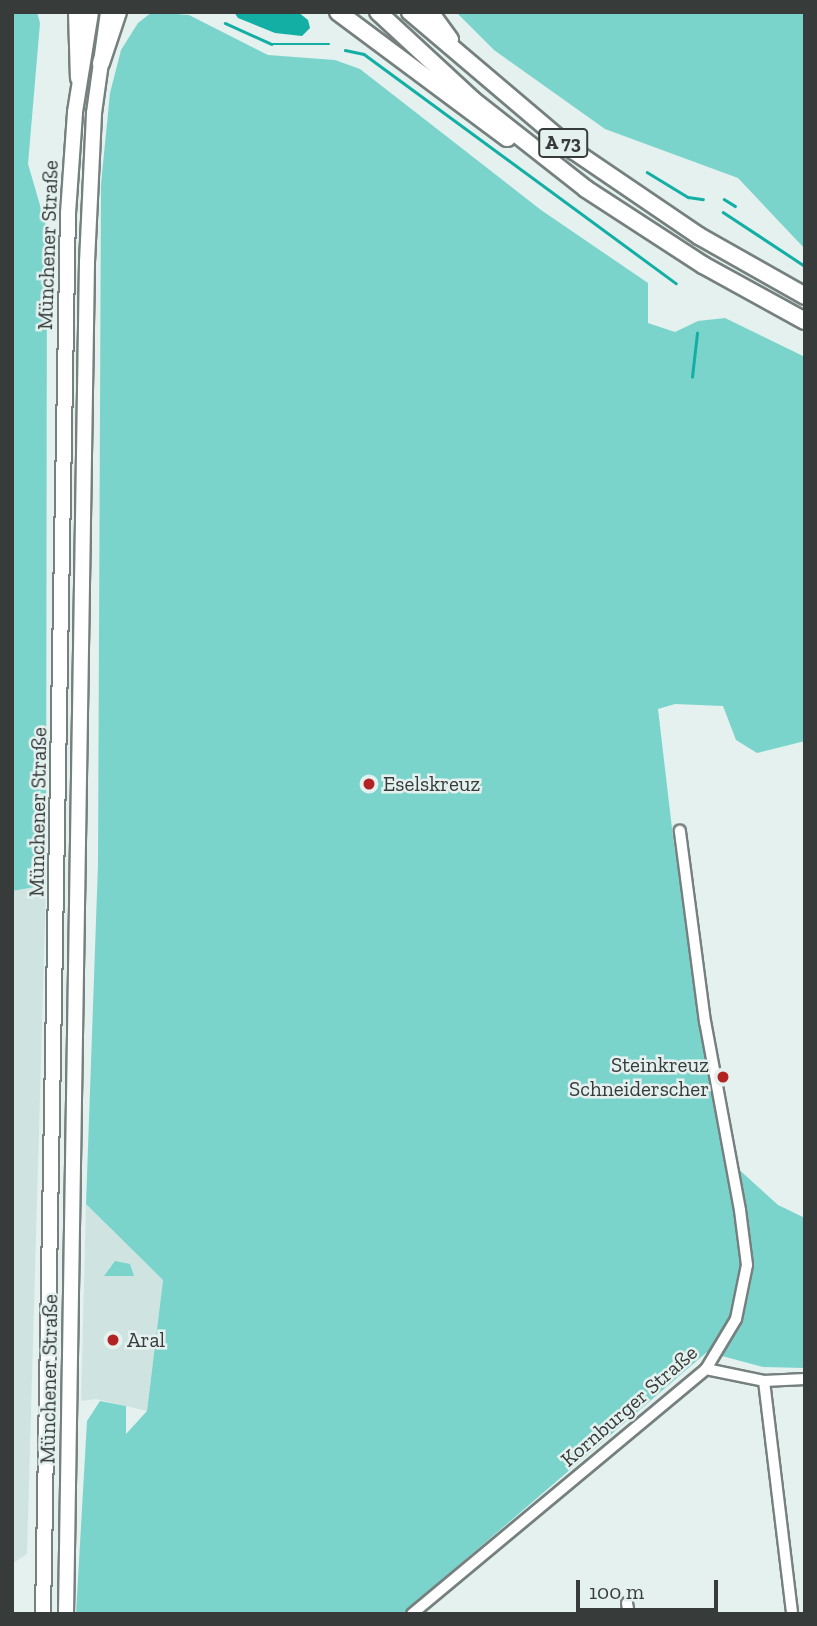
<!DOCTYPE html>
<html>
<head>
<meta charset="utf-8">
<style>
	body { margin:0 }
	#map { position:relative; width:817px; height:1626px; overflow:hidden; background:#e4f1ef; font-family:"Zilla Slab",serif }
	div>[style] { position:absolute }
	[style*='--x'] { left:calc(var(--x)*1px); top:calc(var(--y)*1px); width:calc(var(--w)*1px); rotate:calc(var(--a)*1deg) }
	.built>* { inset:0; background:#cfe4e1 }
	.green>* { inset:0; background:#7ad4cb }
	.water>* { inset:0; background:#13aea4 }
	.stream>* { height:2.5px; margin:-1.25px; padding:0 1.25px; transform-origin:1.25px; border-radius:1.25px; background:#13aea4 }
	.roads { filter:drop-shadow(2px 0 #75807f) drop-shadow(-2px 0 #75807f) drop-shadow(0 2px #75807f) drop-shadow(0 -2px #75807f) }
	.minor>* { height:10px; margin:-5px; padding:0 5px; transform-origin:5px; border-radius:5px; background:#fff }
	.major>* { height:14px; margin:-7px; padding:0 7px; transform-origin:7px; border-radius:7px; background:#fff }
	.highway>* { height:16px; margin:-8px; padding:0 8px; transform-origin:8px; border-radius:8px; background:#fff }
	.dots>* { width:19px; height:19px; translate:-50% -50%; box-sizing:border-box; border:4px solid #e4f1ef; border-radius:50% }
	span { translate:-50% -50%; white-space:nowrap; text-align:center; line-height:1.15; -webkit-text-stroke:5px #e4f1ef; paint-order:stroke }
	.shield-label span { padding:2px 5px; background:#e4f1ef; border:2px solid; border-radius:5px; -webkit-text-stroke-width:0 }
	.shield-label { font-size:19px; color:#373c3b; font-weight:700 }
	.street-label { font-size:21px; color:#373c3b }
	.poi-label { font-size:21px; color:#373c3b }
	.left { translate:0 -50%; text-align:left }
	.right { translate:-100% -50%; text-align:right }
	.frame { position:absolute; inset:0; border:14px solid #373c3b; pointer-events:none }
	.scale { position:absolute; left:576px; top:1580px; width:142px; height:32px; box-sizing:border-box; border:4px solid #373c3b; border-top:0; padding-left:9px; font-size:21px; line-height:24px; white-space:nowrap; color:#373c3b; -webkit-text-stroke:5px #e4f1ef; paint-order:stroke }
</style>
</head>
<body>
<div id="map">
	<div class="built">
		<div style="clip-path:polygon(46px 885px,27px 1554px,12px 1564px,12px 891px)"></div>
		<div style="clip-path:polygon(86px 1204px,163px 1280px,147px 1411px,96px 1399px,81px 1401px)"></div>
	</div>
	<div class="green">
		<div style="clip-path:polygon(12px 12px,37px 12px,40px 23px,28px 164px,47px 229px,46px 885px,12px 891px)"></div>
		<div style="clip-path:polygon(152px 12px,189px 15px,268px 55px,335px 60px,360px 69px,541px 210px,648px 283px,648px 323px,675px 332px,698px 321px,725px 318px,805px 357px,805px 741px,757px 753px,736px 740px,723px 706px,675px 704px,658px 709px,673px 837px,724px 1156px,778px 1205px,805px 1218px,805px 1368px,763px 1367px,707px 1352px,402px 1614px,76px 1614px,87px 1421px,100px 1401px,126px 1406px,126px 1434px,147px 1411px,163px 1280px,86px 1204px,98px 864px,101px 184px,110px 93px,121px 50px,138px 23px)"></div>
		<div style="clip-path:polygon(456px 12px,805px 12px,805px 249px,738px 178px,605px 129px,494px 50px)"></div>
		<div style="clip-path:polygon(115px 1261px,130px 1264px,134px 1276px,104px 1276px)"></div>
	</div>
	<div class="water">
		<div style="clip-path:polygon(234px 12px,298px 12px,308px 20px,310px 28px,302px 36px,275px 33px,238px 18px)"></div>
	</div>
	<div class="stream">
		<div style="--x:225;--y:23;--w:51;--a:24.1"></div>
		<div style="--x:272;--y:44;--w:57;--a:0"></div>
		<div style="--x:345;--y:50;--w:19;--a:12"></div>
		<div style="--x:364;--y:54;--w:387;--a:36.3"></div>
		<div style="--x:647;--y:172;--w:48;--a:31.4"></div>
		<div style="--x:688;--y:197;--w:15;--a:8"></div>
		<div style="--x:724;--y:199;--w:13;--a:32"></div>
		<div style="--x:723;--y:212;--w:98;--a:33.4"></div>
		<div style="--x:692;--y:377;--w:44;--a:-83.5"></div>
	</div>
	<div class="roads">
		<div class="minor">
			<div style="--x:706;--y:1369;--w:59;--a:11.7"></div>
			<div style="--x:764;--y:1381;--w:41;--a:-2.8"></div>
			<div style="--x:764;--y:1381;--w:235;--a:83.1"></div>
			<div style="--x:627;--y:1603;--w:11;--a:80"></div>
			<div style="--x:412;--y:1614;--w:383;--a:-39.8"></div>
			<div style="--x:706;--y:1369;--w:58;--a:-59"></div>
			<div style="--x:736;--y:1319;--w:55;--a:-78.5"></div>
			<div style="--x:747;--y:1265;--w:55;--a:-97.3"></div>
			<div style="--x:740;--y:1210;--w:191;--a:-100.5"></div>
			<div style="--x:705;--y:1022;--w:193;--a:-97.5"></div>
		</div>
		<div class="major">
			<div style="--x:43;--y:1614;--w:1401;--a:-88.98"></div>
			<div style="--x:68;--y:213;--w:101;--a:-86"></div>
			<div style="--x:75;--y:112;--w:101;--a:-80.9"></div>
			<div style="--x:66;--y:1614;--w:1352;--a:-89.11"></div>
			<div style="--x:87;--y:262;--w:149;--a:-87.3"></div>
			<div style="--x:94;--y:113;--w:102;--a:-82.1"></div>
		</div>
		<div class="highway">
			<div style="--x:77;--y:12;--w:66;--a:88.3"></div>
			<div style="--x:338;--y:12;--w:211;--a:36.7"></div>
			<div style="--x:378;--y:12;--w:129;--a:42.8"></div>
			<div style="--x:473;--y:100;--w:144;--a:38.2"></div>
			<div style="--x:586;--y:189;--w:140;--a:33"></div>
			<div style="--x:703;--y:265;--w:116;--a:28.8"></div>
			<div style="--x:410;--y:12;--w:215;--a:40.3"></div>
			<div style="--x:574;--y:151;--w:151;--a:34.2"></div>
			<div style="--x:699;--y:236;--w:122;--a:29.5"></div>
			<div style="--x:430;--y:12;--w:34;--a:54"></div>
			<div style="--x:101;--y:63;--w:54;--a:-71.6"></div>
		</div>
	</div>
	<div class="dots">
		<div style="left:369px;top:784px;background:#b32324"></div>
		<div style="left:723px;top:1077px;background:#b32324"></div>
		<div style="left:113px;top:1340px;background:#b32324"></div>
	</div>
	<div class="shield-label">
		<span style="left:563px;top:143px">A 73</span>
	</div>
	<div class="street-label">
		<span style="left:48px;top:245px;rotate:-88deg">Münchener Straße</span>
		<span style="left:38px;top:812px;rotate:-89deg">Münchener Straße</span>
		<span style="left:49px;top:1379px;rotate:-89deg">Münchener Straße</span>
		<span style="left:629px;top:1406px;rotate:-41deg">Kornburger Straße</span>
	</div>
	<div class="poi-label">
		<span class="left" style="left:383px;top:784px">Eselskreuz</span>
		<span class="right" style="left:709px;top:1077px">Steinkreuz<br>Schneiderscher</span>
		<span class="left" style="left:127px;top:1340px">Aral</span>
	</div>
	<div class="frame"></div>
	<div class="scale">100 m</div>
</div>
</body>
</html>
